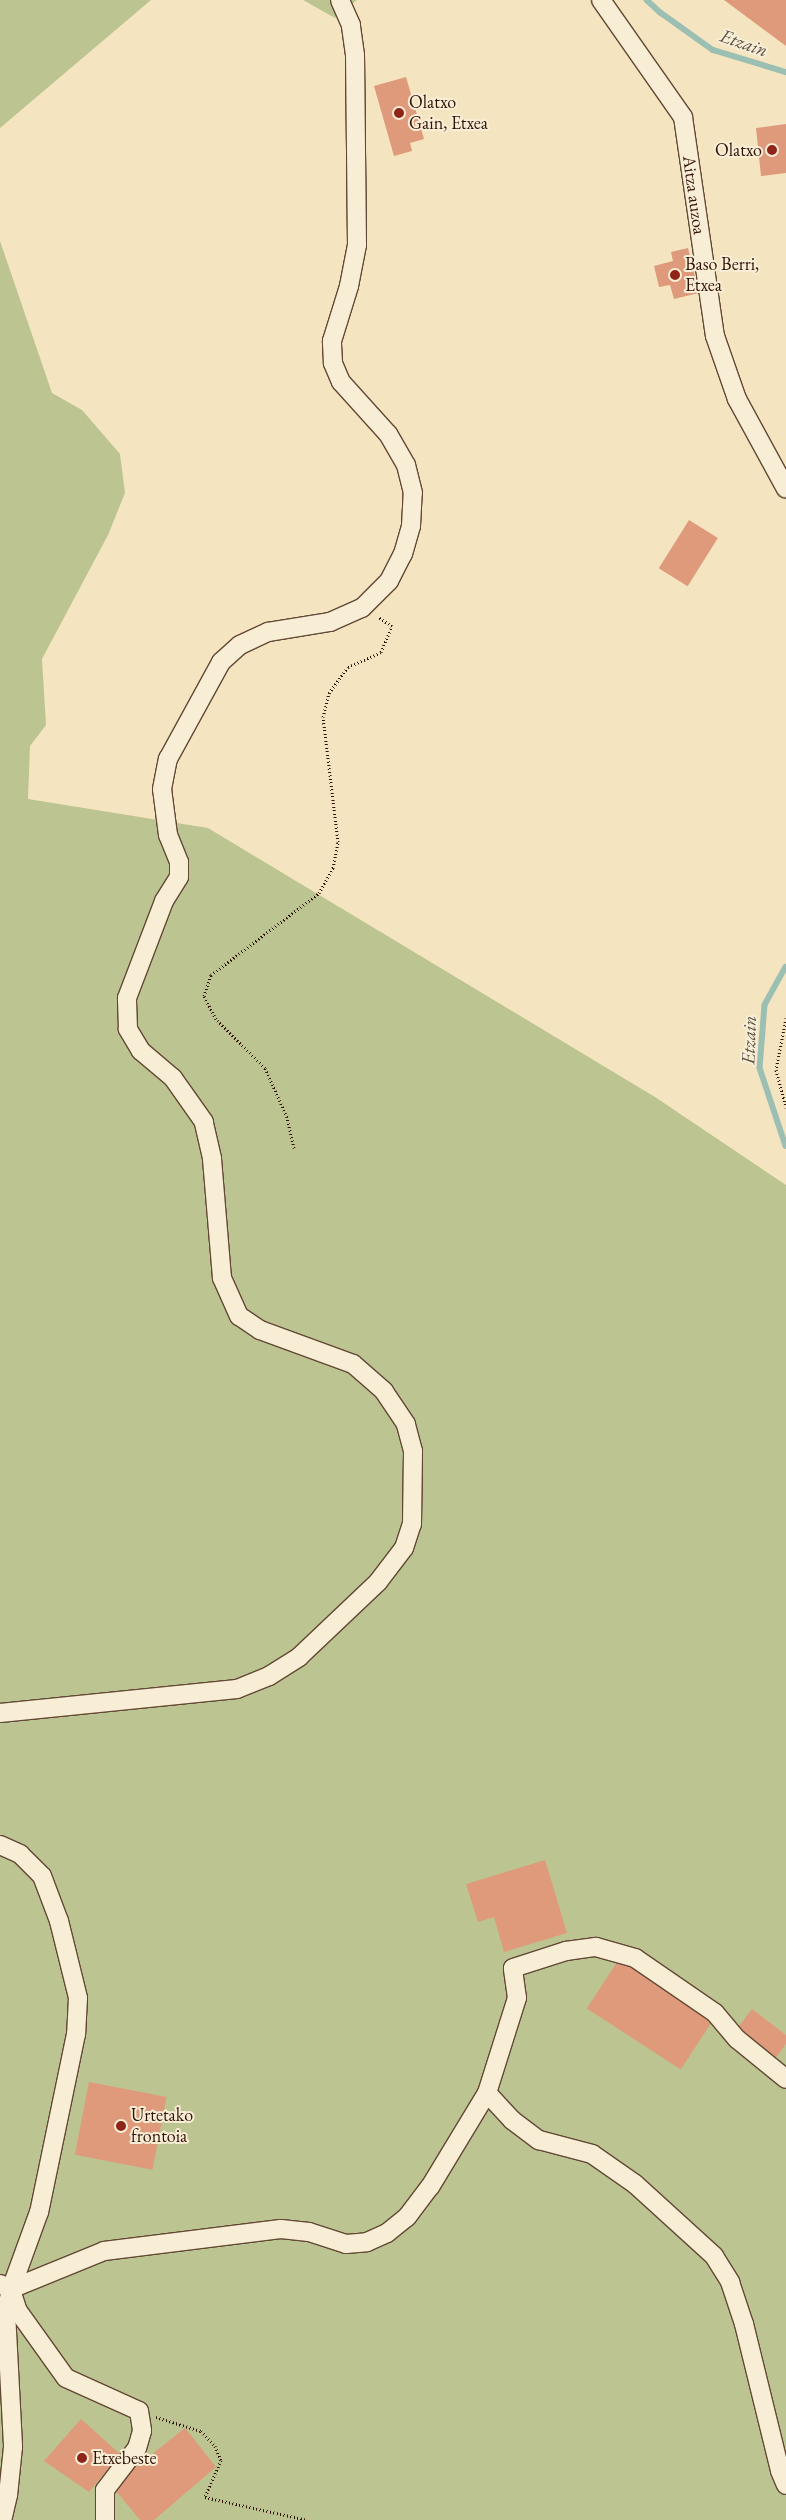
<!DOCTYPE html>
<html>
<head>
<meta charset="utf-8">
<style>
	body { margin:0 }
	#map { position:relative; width:786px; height:2520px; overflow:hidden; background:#f4e5c0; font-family:"EB Garamond",serif }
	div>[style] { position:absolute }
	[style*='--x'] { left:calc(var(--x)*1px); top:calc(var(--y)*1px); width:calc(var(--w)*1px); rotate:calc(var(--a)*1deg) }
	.green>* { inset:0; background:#bcc491 }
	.stream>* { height:5.5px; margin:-2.75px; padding:0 2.75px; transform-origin:2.75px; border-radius:2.75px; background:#9cbfb3 }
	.building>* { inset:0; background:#de9a7a; transform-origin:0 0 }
	.path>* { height:3px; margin-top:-1.5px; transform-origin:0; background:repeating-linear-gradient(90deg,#331307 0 1px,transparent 0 3.5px) }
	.roads { filter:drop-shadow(1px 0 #634835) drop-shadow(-1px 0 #634835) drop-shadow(0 1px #634835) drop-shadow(0 -1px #634835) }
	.minor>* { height:18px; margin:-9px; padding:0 9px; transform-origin:9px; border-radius:9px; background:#f8eed6 }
	.dots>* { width:14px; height:14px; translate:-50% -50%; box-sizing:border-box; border:2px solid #f8eed6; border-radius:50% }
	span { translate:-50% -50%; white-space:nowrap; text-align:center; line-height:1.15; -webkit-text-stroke:4px #f8eed6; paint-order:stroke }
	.poi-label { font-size:18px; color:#331307 }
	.left { translate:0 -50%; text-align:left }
	.right { translate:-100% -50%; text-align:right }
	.street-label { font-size:18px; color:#331307 }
	.water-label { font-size:19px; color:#584f43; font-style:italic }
</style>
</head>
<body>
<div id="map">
	<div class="green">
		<div style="clip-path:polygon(0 0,151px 0,0 128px)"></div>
		<div style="clip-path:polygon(303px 0,357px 0,335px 18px)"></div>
		<div style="clip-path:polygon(0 241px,52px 393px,82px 410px,120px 454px,125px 493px,108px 535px,42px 659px,46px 725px,30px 746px,28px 799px,208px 828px,655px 1097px,786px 1185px,786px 2520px,0 2520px)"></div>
	</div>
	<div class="stream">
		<div style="--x:647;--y:0;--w:18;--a:43"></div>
		<div style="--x:660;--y:12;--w:65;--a:35.6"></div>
		<div style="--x:713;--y:50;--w:76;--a:16.8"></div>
		<div style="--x:786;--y:967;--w:43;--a:118.9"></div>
		<div style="--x:765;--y:1005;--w:63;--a:94.5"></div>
		<div style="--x:760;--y:1068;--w:82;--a:71.6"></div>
	</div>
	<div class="building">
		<div style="clip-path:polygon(724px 0,786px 0,786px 46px)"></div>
		<div style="clip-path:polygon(406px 77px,424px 139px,410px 143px,412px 151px,394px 156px,374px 86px)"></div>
		<div style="clip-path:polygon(786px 124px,786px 173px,761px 176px,756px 128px)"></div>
		<div style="clip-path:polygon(688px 248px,699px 293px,674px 299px,670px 285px,659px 287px,654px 266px,673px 261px,671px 252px)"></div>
		<div style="left:689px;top:520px;width:34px;height:57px;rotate:32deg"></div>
		<div style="clip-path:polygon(545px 1860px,567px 1933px,504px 1952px,494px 1917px,478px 1922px,466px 1884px)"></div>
		<div style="left:619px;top:1959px;width:112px;height:59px;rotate:33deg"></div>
		<div style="clip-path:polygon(752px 2009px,786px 2035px,786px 2044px,775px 2059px,737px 2029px)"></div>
		<div style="left:89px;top:2082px;width:79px;height:74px;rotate:11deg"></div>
		<div style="clip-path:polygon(81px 2419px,120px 2454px,89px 2492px,44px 2461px)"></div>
		<div style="clip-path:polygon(185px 2428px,216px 2467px,154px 2520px,140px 2520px,112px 2486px)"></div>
	</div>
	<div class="path">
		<div style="--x:786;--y:1018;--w:53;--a:100.9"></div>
		<div style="--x:776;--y:1070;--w:39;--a:75"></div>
		<div style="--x:294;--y:1148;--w:32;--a:-103"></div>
		<div style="--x:287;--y:1117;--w:54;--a:-114.2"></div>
		<div style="--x:265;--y:1068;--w:69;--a:-135"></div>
		<div style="--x:216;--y:1019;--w:26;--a:-118"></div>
		<div style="--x:204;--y:996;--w:22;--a:-72"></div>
		<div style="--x:211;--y:975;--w:136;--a:-37.2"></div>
		<div style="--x:319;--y:893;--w:29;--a:-61"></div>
		<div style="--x:333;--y:868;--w:26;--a:-79"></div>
		<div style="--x:338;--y:842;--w:126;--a:-96.8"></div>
		<div style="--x:323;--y:717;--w:25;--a:-76"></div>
		<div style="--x:329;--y:693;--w:32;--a:-54"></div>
		<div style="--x:348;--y:667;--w:36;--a:-24"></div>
		<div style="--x:381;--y:652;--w:28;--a:-67"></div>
		<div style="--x:392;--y:626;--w:17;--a:-147"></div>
		<div style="--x:156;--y:2417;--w:47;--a:17.3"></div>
		<div style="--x:201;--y:2431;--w:21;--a:47"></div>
		<div style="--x:215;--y:2446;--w:15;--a:67"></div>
		<div style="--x:221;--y:2460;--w:40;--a:113.4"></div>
		<div style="--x:205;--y:2497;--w:105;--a:12.7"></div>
	</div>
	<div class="roads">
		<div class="minor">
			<div style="--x:601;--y:0;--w:143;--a:55"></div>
			<div style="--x:683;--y:117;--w:221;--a:81.7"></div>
			<div style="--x:715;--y:336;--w:67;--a:70.8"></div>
			<div style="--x:737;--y:399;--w:102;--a:61.4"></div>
			<div style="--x:0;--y:1713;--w:238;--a:-5.8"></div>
			<div style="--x:237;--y:1689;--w:35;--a:-22"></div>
			<div style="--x:269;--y:1676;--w:36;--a:-32"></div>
			<div style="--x:299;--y:1657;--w:109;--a:-43.5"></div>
			<div style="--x:378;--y:1582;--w:43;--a:-52.6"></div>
			<div style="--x:404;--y:1548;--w:25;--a:-72"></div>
			<div style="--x:412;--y:1524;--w:73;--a:-89.2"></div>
			<div style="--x:413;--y:1451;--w:28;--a:-105"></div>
			<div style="--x:406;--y:1424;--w:40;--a:-124"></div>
			<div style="--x:384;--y:1391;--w:41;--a:-138.9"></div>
			<div style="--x:353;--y:1364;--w:99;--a:-159.9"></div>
			<div style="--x:260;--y:1330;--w:25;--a:-146"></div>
			<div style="--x:239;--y:1316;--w:42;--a:-114.1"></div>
			<div style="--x:222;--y:1278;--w:120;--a:-94.8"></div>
			<div style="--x:212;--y:1158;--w:37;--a:-103"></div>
			<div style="--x:204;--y:1122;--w:54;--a:-125.2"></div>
			<div style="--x:173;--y:1078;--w:42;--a:-139.8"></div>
			<div style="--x:141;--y:1051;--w:26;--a:-121"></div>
			<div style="--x:128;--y:1029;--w:31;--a:-92"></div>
			<div style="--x:127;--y:998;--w:104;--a:-69.1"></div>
			<div style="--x:164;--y:901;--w:28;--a:-58"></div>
			<div style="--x:179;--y:877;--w:15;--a:-90"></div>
			<div style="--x:179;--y:862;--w:29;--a:-112"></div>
			<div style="--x:168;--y:835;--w:46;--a:-97.4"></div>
			<div style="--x:162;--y:789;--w:31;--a:-79"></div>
			<div style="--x:168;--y:759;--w:111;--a:-61.3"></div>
			<div style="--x:221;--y:662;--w:25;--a:-42"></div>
			<div style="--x:240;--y:645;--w:31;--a:-25"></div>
			<div style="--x:268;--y:632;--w:63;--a:-9.2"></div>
			<div style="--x:330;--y:622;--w:35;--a:-24"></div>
			<div style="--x:362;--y:608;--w:38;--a:-45"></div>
			<div style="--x:389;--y:581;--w:30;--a:-63"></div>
			<div style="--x:403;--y:554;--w:29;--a:-74"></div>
			<div style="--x:411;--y:526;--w:33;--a:-87"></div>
			<div style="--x:413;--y:493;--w:29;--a:-104"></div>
			<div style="--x:406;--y:465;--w:36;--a:-120"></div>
			<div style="--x:388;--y:434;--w:70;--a:-132.1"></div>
			<div style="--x:341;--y:382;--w:21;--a:-113"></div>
			<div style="--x:333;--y:363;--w:22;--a:-93"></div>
			<div style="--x:332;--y:341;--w:58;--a:-72.8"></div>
			<div style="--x:349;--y:286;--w:42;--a:-79"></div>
			<div style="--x:357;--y:245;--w:190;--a:-90.6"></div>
			<div style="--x:355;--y:55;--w:30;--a:-98"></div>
			<div style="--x:351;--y:25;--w:27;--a:-114"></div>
			<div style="--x:0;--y:1845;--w:22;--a:24"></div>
			<div style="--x:20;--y:1854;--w:31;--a:45"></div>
			<div style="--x:42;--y:1876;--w:48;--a:69.3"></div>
			<div style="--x:59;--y:1921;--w:79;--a:76.1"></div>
			<div style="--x:78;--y:1998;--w:36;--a:93"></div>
			<div style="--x:76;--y:2034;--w:182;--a:101.7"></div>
			<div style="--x:39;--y:2212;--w:82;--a:110"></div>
			<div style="--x:11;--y:2289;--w:24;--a:102"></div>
			<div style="--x:6;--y:2312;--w:135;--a:87"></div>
			<div style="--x:13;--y:2447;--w:48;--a:95.9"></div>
			<div style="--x:8;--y:2495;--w:26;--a:103"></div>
			<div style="--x:487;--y:2093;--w:37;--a:47"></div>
			<div style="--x:512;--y:2120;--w:34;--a:37"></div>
			<div style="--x:539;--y:2140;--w:55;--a:14.8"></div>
			<div style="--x:592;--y:2154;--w:52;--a:34.9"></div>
			<div style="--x:635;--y:2184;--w:107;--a:42.3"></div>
			<div style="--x:714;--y:2256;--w:31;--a:58"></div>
			<div style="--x:730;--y:2282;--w:44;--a:71.6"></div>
			<div style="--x:744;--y:2324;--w:151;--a:76.2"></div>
			<div style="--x:780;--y:2471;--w:15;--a:67"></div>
			<div style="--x:0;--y:2284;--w:12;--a:24"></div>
			<div style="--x:11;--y:2289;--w:100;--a:-22.2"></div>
			<div style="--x:104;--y:2251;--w:178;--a:-7.1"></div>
			<div style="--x:281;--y:2229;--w:28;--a:6"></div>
			<div style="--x:309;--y:2232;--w:39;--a:18"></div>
			<div style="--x:346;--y:2244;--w:21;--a:-5"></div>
			<div style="--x:367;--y:2242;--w:22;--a:-24"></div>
			<div style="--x:387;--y:2233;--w:26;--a:-39"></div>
			<div style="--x:407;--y:2217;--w:38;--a:-53"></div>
			<div style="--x:430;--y:2187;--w:110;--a:-58.8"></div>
			<div style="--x:487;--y:2093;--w:100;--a:-72.5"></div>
			<div style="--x:517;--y:1998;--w:30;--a:-98"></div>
			<div style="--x:513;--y:1968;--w:56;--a:-17.8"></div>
			<div style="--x:566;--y:1951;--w:30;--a:-8"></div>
			<div style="--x:596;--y:1947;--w:41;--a:15.8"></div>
			<div style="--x:635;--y:1958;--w:97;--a:34.5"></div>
			<div style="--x:715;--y:2013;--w:34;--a:50"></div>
			<div style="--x:737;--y:2039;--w:63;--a:39.2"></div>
			<div style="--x:11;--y:2290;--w:22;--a:72"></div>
			<div style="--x:18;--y:2311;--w:82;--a:54.4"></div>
			<div style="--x:66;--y:2378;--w:80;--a:24.3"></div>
			<div style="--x:139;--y:2411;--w:20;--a:81"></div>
			<div style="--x:142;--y:2431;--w:18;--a:106"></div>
			<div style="--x:137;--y:2448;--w:53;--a:127.3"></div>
			<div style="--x:105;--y:2490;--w:30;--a:90"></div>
		</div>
	</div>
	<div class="dots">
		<div style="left:399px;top:113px;background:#8f2418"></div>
		<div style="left:772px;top:150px;background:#8f2418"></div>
		<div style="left:675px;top:275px;background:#8f2418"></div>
		<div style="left:121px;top:2126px;background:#8f2418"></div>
		<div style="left:82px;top:2458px;background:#8f2418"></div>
	</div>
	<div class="poi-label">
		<span class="left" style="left:409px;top:113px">Olatxo<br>Gain, Etxea</span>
		<span class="right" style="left:762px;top:150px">Olatxo</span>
		<span class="left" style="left:685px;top:275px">Baso Berri,<br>Etxea</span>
		<span class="left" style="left:131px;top:2126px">Urtetako<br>frontoia</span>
		<span class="left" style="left:92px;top:2458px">Etxebeste</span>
	</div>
	<div class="street-label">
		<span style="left:694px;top:195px;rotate:82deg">Aitza auzoa</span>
	</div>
	<div class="water-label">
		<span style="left:744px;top:43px;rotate:19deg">Etzain</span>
		<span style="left:749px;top:1040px;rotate:-88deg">Etzain</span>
	</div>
</div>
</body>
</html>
